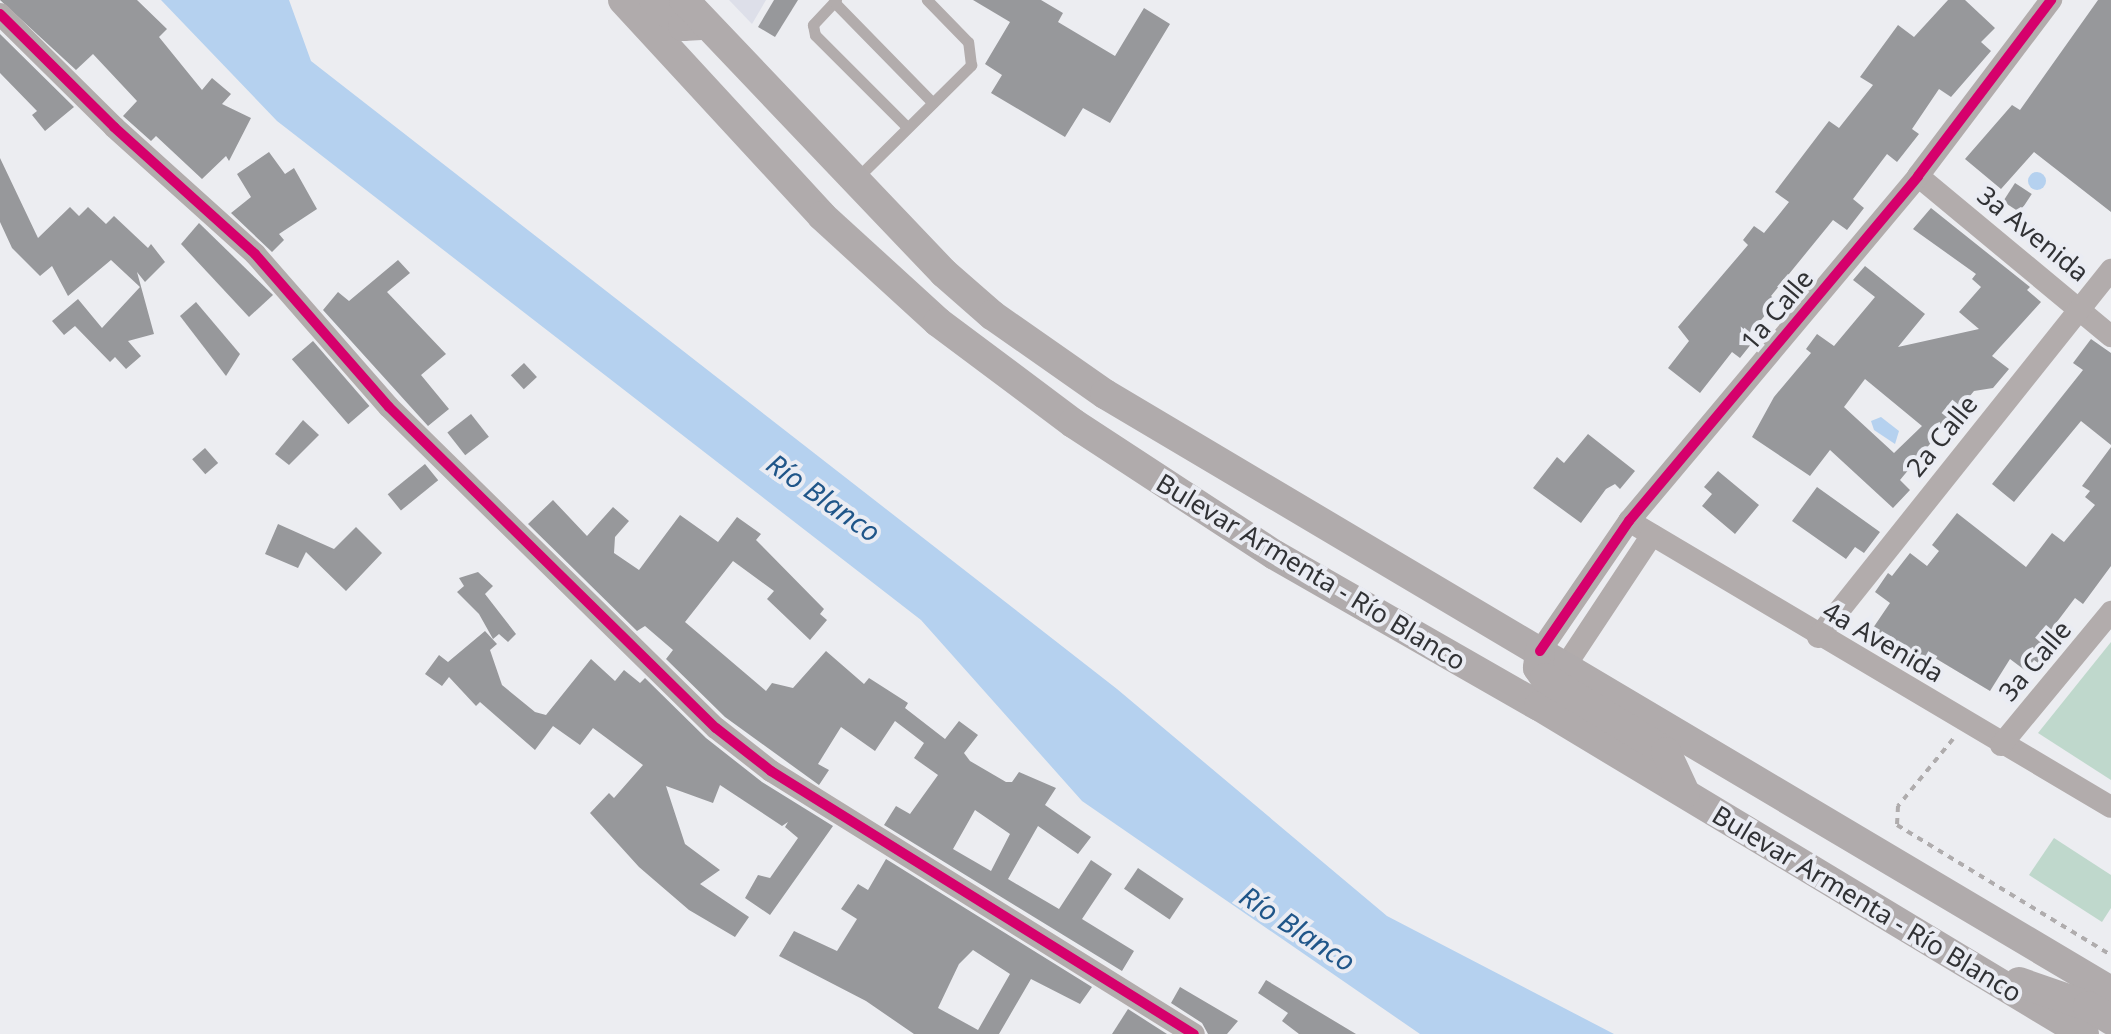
<!DOCTYPE html>
<html>
<head>
<meta charset="utf-8">
<style>
	body { margin:0 }
	#map { position:relative; width:2111px; height:1034px; overflow:hidden; background:#ecedf1; font-family:"Noto Sans",sans-serif }
	div>[style] { position:absolute }
	[style*='--x'] { left:calc(var(--x)*1px); top:calc(var(--y)*1px); width:calc(var(--w)*1px); rotate:calc(var(--a)*1deg) }
	.built>* { inset:0; background:#dddfe9 }
	.green>* { inset:0; background:#bfd8cc }
	.water>* { inset:0; background:#b5d1ef }
	.round { border-radius:50% }
	.building>* { inset:0; background:#97989b; transform-origin:0 0 }
	.path>* { height:4px; margin-top:-2px; transform-origin:0; background:repeating-linear-gradient(90deg,#afacad 0 6px,transparent 0 12px) }
	.lane>* { height:11px; margin:-5.5px; padding:0 5.5px; transform-origin:5.5px; border-radius:5.5px; background:#b2acac }
	.street>* { height:22px; margin:-11px; padding:0 11px; transform-origin:11px; border-radius:11px; background:#b2acac }
	.secondary>* { height:30px; margin:-15px; padding:0 15px; transform-origin:15px; border-radius:15px; background:#b0abac }
	.cycleway>* { height:10px; margin:-5px; padding:0 5px; transform-origin:5px; border-radius:5px; background:#d6006c }
	span { translate:-50% -50%; white-space:nowrap; text-align:center; line-height:1.15; -webkit-text-stroke:8px #eaecf3; paint-order:stroke }
	.street-label { font-size:26px; color:#313235 }
	.water-label { font-size:28px; color:#205689; font-style:italic }
</style>
</head>
<body>
<div id="map">
	<div class="built">
		<div style="clip-path:polygon(729px 0,766px 0,752px 24px)"></div>
	</div>
	<div class="green">
		<div style="clip-path:polygon(2111px 642px,2111px 780px,2038px 733px)"></div>
		<div style="clip-path:polygon(2054px 838px,2111px 875px,2111px 908px,2102px 922px,2029px 875px)"></div>
	</div>
	<div class="water">
		<div style="clip-path:polygon(161px 0,289px 0,311px 61px,1117px 689px,1387px 916px,1614px 1034px,1420px 1034px,1082px 801px,921px 620px,277px 121px)"></div>
		<div class="round" style="left:2028px;top:172px;width:18px;height:18px"></div>
		<div style="clip-path:polygon(1881px 417px,1899px 431px,1895px 444px,1874px 430px,1871px 421px)"></div>
	</div>
	<div class="building">
		<div style="clip-path:polygon(0 0,137px 0,167px 29px,159px 37px,202px 90px,212px 78px,231px 94px,222px 104px,251px 118px,229px 161px,226px 156px,202px 179px,156px 136px,151px 141px,123px 116px,137px 101px,93px 54px,76px 70px)"></div>
		<div style="clip-path:polygon(774px 0,798px 0,775px 37px,758px 27px)"></div>
		<div style="clip-path:polygon(973px 0,1041px 0,1063px 13px,1058px 22px,1115px 56px,1144px 8px,1170px 24px,1110px 123px,1083px 108px,1065px 137px,991px 93px,1002px 75px,985px 64px,1010px 22px)"></div>
		<div style="clip-path:polygon(1948px 0,1965px 0,1995px 28px,1981px 42px,1991px 51px,1951px 97px,1939px 89px,1912px 129px,1919px 134px,1897px 162px,1887px 154px,1853px 199px,1864px 208px,1847px 230px,1833px 220px,1771px 296px,1777px 301px,1746px 338px,1752px 343px,1740px 358px,1732px 352px,1700px 393px,1668px 368px,1689px 341px,1678px 327px,1748px 245px,1743px 240px,1754px 226px,1764px 233px,1789px 202px,1775px 192px,1829px 121px,1839px 128px,1873px 85px,1860px 77px,1898px 25px,1914px 37px)"></div>
		<div style="clip-path:polygon(2098px 0,2111px 0,2111px 212px,2034px 152px,2001px 189px,1965px 159px,2012px 105px,2020px 110px)"></div>
		<div style="clip-path:polygon(0 34px,74px 107px,45px 131px,32px 115px,37px 111px,0 73px)"></div>
		<div style="clip-path:polygon(269px 152px,285px 174px,294px 168px,317px 209px,279px 234px,284px 240px,272px 252px,231px 213px,251px 197px,237px 174px)"></div>
		<div style="clip-path:polygon(0 158px,38px 238px,70px 207px,79px 216px,88px 207px,106px 224px,114px 216px,148px 248px,151px 244px,165px 262px,145px 282px,137px 272px,154px 334px,128px 341px,141px 356px,126px 369px,115px 357px,110px 362px,75px 326px,64px 335px,52px 321px,78px 299px,102px 328px,140px 287px,111px 260px,68px 296px,52px 266px,40px 276px,12px 248px,0 222px)"></div>
		<div style="left:2015px;top:183px;width:20px;height:22px;rotate:33deg"></div>
		<div style="clip-path:polygon(evenodd,1931px 208px,2030px 287px,2027px 290px,2041px 302px,1992px 356px,2009px 369px,1993px 388px,1974px 391px,1900px 480px,1910px 490px,1893px 508px,1830px 450px,1810px 476px,1752px 437px,1774px 397px,1811px 353px,1806px 349px,1817px 334px,1834px 346px,1875px 297px,1853px 280px,1865px 266px,1925px 314px,1898px 347px,1979px 329px,1959px 312px,1981px 287px,1972px 279px,1976px 274px,1913px 229px,1931px 208px,1865px 379px,1922px 426px,1894px 453px,1844px 407px,1865px 379px)"></div>
		<div style="clip-path:polygon(199px 223px,273px 295px,249px 317px,181px 244px)"></div>
		<div style="clip-path:polygon(398px 260px,410px 273px,387px 292px,446px 354px,421px 375px,449px 409px,428px 426px,323px 310px,338px 292px,349px 301px)"></div>
		<div style="clip-path:polygon(196px 302px,240px 354px,226px 376px,180px 316px)"></div>
		<div style="clip-path:polygon(2091px 339px,2111px 353px,2111px 445px,2081px 421px,2014px 502px,1992px 484px,2083px 370px,2073px 363px)"></div>
		<div style="left:313px;top:341px;width:86px;height:28px;rotate:49deg"></div>
		<div style="left:524px;top:363px;width:19px;height:18px;rotate:47deg"></div>
		<div style="left:471px;top:414px;width:29px;height:30px;rotate:52deg"></div>
		<div style="clip-path:polygon(303px 420px,319px 435px,289px 465px,275px 454px)"></div>
		<div style="clip-path:polygon(1588px 434px,1635px 471px,1620px 489px,1615px 484px,1606px 489px,1581px 523px,1533px 488px,1557px 457px,1564px 463px)"></div>
		<div style="clip-path:polygon(2111px 447px,2111px 566px,2083px 604px,2075px 598px,2044px 639px,2054px 647px,2041px 665px,2034px 660px,2026px 671px,2010px 659px,1990px 691px,1930px 655px,1920px 669px,1905px 658px,1909px 652px,1873px 628px,1890px 603px,1875px 592px,1888px 573px,1892px 576px,1910px 553px,1927px 566px,1939px 551px,1932px 545px,1957px 513px,2026px 567px,2052px 533px,2064px 542px,2095px 505px,2085px 497px,2090px 491px,2082px 486px)"></div>
		<div style="left:205px;top:448px;width:20px;height:17px;rotate:49deg"></div>
		<div style="left:425px;top:464px;width:21px;height:48px;rotate:51deg"></div>
		<div style="clip-path:polygon(1718px 471px,1759px 505px,1735px 534px,1702px 506px,1712px 494px,1704px 487px)"></div>
		<div style="clip-path:polygon(1817px 487px,1880px 532px,1864px 553px,1855px 547px,1846px 559px,1792px 521px)"></div>
		<div style="clip-path:polygon(evenodd,553px 500px,587px 536px,613px 507px,629px 521px,615px 537px,614px 553px,639px 570px,680px 515px,718px 542px,737px 517px,761px 534px,756px 540px,824px 609px,820px 614px,827px 620px,810px 640px,767px 599px,774px 591px,733px 561px,685px 622px,766px 691px,772px 683px,793px 688px,826px 651px,864px 684px,869px 678px,908px 703px,905px 708px,945px 739px,959px 721px,978px 735px,964px 753px,970px 761px,1006px 782px,1012px 782px,1019px 772px,1056px 788px,1045px 805px,1091px 837px,1078px 854px,1038px 826px,1008px 879px,1059px 909px,1091px 860px,1112px 874px,1082px 919px,1134px 951px,1122px 971px,884px 825px,896px 806px,910px 814px,938px 775px,914px 758px,924px 743px,895px 721px,875px 751px,841px 727px,818px 764px,829px 770px,819px 785px,725px 717px,666px 659px,673px 650px,645px 626px,637px 631px,528px 524px,553px 500px,975px 810px,1010px 834px,991px 871px,953px 849px,975px 810px)"></div>
		<div style="clip-path:polygon(278px 524px,334px 549px,356px 527px,382px 553px,346px 591px,306px 552px,298px 568px,265px 554px)"></div>
		<div style="clip-path:polygon(478px 572px,493px 586px,485px 594px,516px 634px,508px 642px,499px 634px,493px 639px,479px 614px,457px 592px,464px 586px,459px 578px)"></div>
		<div style="clip-path:polygon(485px 631px,497px 644px,490px 650px,502px 685px,535px 712px,546px 715px,591px 659px,615px 681px,624px 670px,640px 683px,645px 678px,706px 738px,762px 782px,833px 826px,770px 915px,745px 898px,758px 875px,770px 878px,798px 838px,785px 827px,788px 822px,782px 826px,720px 785px,713px 803px,666px 786px,685px 844px,720px 870px,700px 884px,749px 917px,735px 937px,689px 910px,639px 867px,590px 813px,609px 793px,614px 798px,643px 765px,593px 728px,580px 745px,553px 726px,535px 750px,480px 702px,476px 706px,449px 677px,442px 686px,425px 674px,439px 655px,448px 662px)"></div>
		<div style="clip-path:polygon(evenodd,886px 859px,1092px 987px,1080px 1004px,1031px 979px,999px 1034px,914px 1034px,866px 1001px,779px 956px,794px 931px,837px 951px,857px 919px,841px 909px,858px 884px,868px 890px,886px 859px,973px 950px,1010px 974px,978px 1030px,938px 1008px,959px 964px,973px 950px)"></div>
		<div style="left:1138px;top:868px;width:55px;height:25px;rotate:34deg"></div>
		<div style="clip-path:polygon(1266px 980px,1356px 1034px,1299px 1034px,1282px 1021px,1288px 1013px,1258px 993px)"></div>
		<div style="clip-path:polygon(1180px 987px,1238px 1021px,1227px 1034px,1208px 1034px,1202px 1023px,1171px 1003px)"></div>
		<div style="clip-path:polygon(1128px 1009px,1167px 1034px,1112px 1034px)"></div>
	</div>
	<div class="path">
		<div style="--x:1953;--y:739;--w:87;--a:129.4"></div>
		<div style="--x:1898;--y:806;--w:19;--a:93"></div>
		<div style="--x:1897;--y:825;--w:250;--a:31.3"></div>
	</div>
	<div class="lane">
		<div style="--x:836;--y:0;--w:34;--a:133"></div>
		<div style="--x:813;--y:25;--w:10;--a:79"></div>
		<div style="--x:815;--y:35;--w:130;--a:45"></div>
		<div style="--x:834;--y:2;--w:141;--a:45.6"></div>
		<div style="--x:857;--y:178;--w:161;--a:-44.7"></div>
		<div style="--x:971;--y:65;--w:23;--a:-97"></div>
		<div style="--x:968;--y:42;--w:59;--a:-134.3"></div>
	</div>
	<div class="street">
		<div style="--x:0;--y:14;--w:161;--a:44.7"></div>
		<div style="--x:114;--y:127;--w:190;--a:42"></div>
		<div style="--x:255;--y:254;--w:203;--a:48.8"></div>
		<div style="--x:389;--y:407;--w:458;--a:44.5"></div>
		<div style="--x:716;--y:728;--w:70;--a:38"></div>
		<div style="--x:771;--y:771;--w:498;--a:31.9"></div>
		<div style="--x:1918;--y:176;--w:251;--a:39.7"></div>
		<div style="--x:1629;--y:521;--w:560;--a:30.68"></div>
		<div style="--x:1818;--y:637;--w:470;--a:-51.4"></div>
		<div style="--x:1540;--y:651;--w:158;--a:-55.6"></div>
		<div style="--x:1629;--y:521;--w:450;--a:-50"></div>
		<div style="--x:1918;--y:176;--w:221;--a:-52.9"></div>
		<div style="--x:1566;--y:665;--w:156;--a:-56.5"></div>
		<div style="--x:2001;--y:745;--w:173;--a:-50.4"></div>
	</div>
	<div class="secondary">
		<div style="--x:623;--y:0;--w:294;--a:47.3"></div>
		<div style="--x:822;--y:216;--w:157;--a:42.4"></div>
		<div style="--x:938;--y:322;--w:169;--a:36.8"></div>
		<div style="--x:1073;--y:423;--w:241;--a:33.2"></div>
		<div style="--x:1275;--y:555;--w:304;--a:29.8"></div>
		<div style="--x:1539;--y:706;--w:636;--a:31.04"></div>
		<div style="--x:654;--y:0;--w:39;--a:42"></div>
		<div style="--x:683;--y:26;--w:18;--a:-3"></div>
		<div style="--x:684;--y:0;--w:377;--a:46.4"></div>
		<div style="--x:944;--y:273;--w:64;--a:41.2"></div>
		<div style="--x:992;--y:315;--w:138;--a:35"></div>
		<div style="--x:1105;--y:394;--w:1170;--a:30.69"></div>
		<div style="--x:1540;--y:651;--w:17;--a:97"></div>
		<div style="--x:1538;--y:668;--w:12;--a:55"></div>
		<div style="--x:1545;--y:678;--w:142;--a:31.4"></div>
		<div style="--x:1666;--y:752;--w:45;--a:65.1"></div>
		<div style="--x:2019;--y:982;--w:73;--a:19.2"></div>
		<div style="--x:2088;--y:1006;--w:27;--a:31"></div>
	</div>
	<div class="cycleway">
		<div style="--x:0;--y:14;--w:161;--a:44.7"></div>
		<div style="--x:114;--y:127;--w:190;--a:42"></div>
		<div style="--x:255;--y:254;--w:203;--a:48.8"></div>
		<div style="--x:389;--y:407;--w:458;--a:44.5"></div>
		<div style="--x:716;--y:728;--w:70;--a:38"></div>
		<div style="--x:771;--y:771;--w:498;--a:31.9"></div>
		<div style="--x:1540;--y:651;--w:158;--a:-55.6"></div>
		<div style="--x:1629;--y:521;--w:450;--a:-50"></div>
		<div style="--x:1918;--y:176;--w:221;--a:-52.9"></div>
	</div>
	<div class="street-label">
		<span style="left:2033px;top:234px;rotate:39deg">3a Avenida</span>
		<span style="left:1777px;top:310px;rotate:-50deg">1a Calle</span>
		<span style="left:1942px;top:436px;rotate:-51deg">2a Calle</span>
		<span style="left:1311px;top:572px;rotate:31deg">Bulevar Armenta - Río Blanco</span>
		<span style="left:1883px;top:642px;rotate:30deg">4a Avenida</span>
		<span style="left:2035px;top:661px;rotate:-50deg">3a Calle</span>
		<span style="left:1867px;top:904px;rotate:31deg">Bulevar Armenta - Río Blanco</span>
	</div>
	<div class="water-label">
		<span style="left:824px;top:497px;rotate:35deg">Río Blanco</span>
		<span style="left:1298px;top:928px;rotate:33deg">Río Blanco</span>
	</div>
</div>
</body>
</html>
